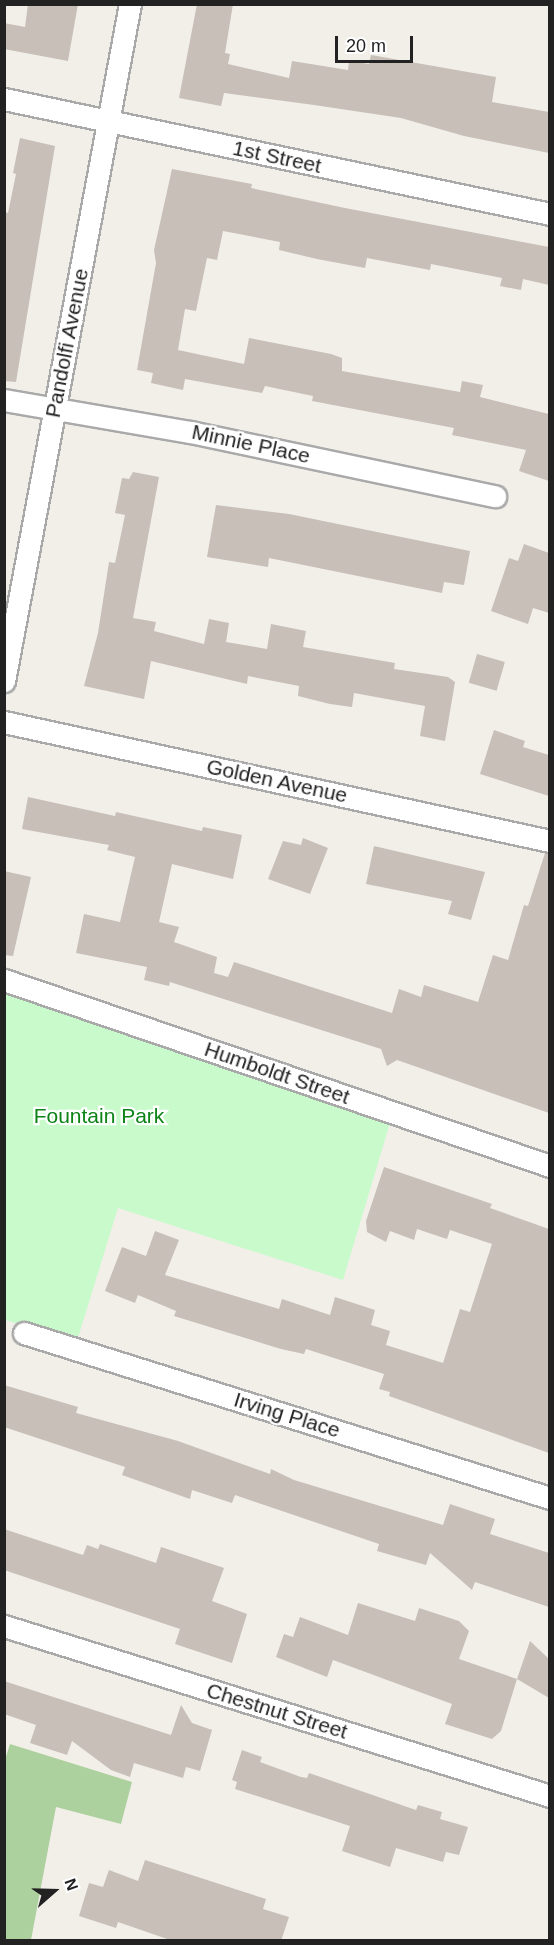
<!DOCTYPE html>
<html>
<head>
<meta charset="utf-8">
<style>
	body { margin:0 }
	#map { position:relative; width:554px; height:1945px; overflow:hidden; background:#f2efe9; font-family:Helvetica,sans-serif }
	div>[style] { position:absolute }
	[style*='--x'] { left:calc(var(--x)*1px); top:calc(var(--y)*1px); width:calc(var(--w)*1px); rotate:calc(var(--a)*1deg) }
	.forest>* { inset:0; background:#add19e }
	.park>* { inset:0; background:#c8facc }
	.building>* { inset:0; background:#c7bfb8; transform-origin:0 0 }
	.roads { filter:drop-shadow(2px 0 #a9a9a9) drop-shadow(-2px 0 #a9a9a9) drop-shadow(0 2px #a9a9a9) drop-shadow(0 -2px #a9a9a9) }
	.minor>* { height:21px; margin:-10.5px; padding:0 10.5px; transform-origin:10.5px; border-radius:10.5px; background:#fff }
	span { translate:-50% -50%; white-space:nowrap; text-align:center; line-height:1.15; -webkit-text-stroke:4.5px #fff; paint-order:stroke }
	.street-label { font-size:21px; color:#222 }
	.park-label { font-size:21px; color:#0c8416 }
	.frame { position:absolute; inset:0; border:6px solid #222; pointer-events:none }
	.north { position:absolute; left:24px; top:1861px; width:60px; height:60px; -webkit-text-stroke:4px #fff; paint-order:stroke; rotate:70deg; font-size:16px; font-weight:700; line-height:24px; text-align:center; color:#222 }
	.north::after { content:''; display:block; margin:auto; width:21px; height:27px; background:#222; clip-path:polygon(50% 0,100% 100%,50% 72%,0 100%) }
	.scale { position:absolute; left:335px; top:36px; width:78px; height:27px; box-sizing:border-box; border:3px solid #222; border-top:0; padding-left:8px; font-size:18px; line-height:21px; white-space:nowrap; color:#222; -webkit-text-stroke:4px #fff; paint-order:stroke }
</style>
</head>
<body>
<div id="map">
	<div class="forest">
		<div style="clip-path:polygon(10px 1744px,132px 1782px,121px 1824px,56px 1807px,31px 1940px,5px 1940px,4px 1763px)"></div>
	</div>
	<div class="park">
		<div style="clip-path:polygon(4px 986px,393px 1113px,343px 1280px,118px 1208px,77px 1341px,5px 1320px)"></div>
	</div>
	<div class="building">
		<div style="clip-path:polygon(28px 4px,78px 4px,68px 61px,4px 49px,4px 23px,25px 27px)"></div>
		<div style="clip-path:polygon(197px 4px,233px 4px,225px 53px,230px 54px,228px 64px,289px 78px,292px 61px,348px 70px,349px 61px,369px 64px,371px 55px,496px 77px,492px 102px,549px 112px,549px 153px,464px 136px,401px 118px,314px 105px,224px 93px,221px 106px,179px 98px)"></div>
		<div style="clip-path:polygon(20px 138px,55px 146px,16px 382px,4px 381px,4px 212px,8px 213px,16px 174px,13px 173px)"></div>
		<div style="clip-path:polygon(172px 169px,252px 184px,251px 188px,345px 208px,549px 247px,549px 285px,523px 279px,521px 290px,500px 286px,502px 278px,431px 264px,430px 270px,367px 258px,365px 268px,317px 259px,279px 250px,280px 242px,223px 231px,217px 260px,207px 258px,196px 311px,185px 309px,178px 350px,244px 364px,249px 338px,331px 354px,342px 358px,342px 371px,460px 392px,462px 381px,483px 385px,480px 397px,549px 414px,549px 481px,519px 471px,526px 450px,452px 435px,454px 428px,312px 401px,313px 396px,265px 386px,262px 393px,185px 379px,183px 390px,151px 383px,153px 373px,137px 370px,156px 263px,154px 250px)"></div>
		<div style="clip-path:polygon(133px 472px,159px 477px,133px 618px,156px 622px,154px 631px,204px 644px,209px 619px,229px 623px,226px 642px,267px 649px,271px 624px,306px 631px,303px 647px,395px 663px,394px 669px,448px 677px,455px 682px,445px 741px,420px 736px,425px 706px,354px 693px,352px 707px,330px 704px,298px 696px,299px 686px,248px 676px,247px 684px,151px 661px,144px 699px,84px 686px,98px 633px,109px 562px,115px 563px,125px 515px,115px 513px,122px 478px,129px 479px)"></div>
		<div style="clip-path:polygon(216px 505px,289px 514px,470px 551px,464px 585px,444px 582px,442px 593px,269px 558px,268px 567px,207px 557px)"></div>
		<div style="clip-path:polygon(524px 544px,549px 553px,549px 613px,533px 608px,528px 624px,491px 611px,509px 558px,518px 561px)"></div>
		<div style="left:477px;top:654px;width:29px;height:30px;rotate:16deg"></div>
		<div style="clip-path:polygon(494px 730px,525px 741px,523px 747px,549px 755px,549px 796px,480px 774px)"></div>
		<div style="clip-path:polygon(28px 797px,115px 816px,116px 812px,202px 831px,203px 827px,242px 835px,233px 879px,172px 864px,159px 922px,179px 927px,174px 942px,217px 957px,214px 973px,228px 977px,234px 962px,392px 1013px,399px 989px,421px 997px,424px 985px,478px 1002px,493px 955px,508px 960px,524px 905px,528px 906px,545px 853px,549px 853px,549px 1113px,397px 1060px,387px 1066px,381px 1049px,170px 982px,169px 986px,144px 980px,147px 967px,76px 953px,84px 914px,120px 922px,135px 857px,107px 850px,109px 845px,22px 829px)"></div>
		<div style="clip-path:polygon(303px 838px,328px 848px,310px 894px,268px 879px,283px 841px,301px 845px)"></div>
		<div style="clip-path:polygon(374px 846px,485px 872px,471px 920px,448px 914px,452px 901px,366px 884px)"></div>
		<div style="clip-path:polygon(4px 871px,31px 877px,13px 956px,4px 955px)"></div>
		<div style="clip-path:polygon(384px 1167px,492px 1204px,490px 1208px,549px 1229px,549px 1453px,389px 1396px,390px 1392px,379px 1389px,384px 1374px,306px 1349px,304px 1354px,281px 1349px,174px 1316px,176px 1311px,138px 1295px,135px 1303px,105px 1291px,122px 1247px,146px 1256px,155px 1231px,179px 1240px,165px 1275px,279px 1309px,282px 1299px,330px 1315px,335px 1297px,375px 1310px,371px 1325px,390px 1331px,386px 1345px,443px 1363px,460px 1309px,470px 1312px,492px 1244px,450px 1230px,447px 1239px,417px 1229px,414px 1240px,390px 1231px,386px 1242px,367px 1232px,366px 1221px)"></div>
		<div style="clip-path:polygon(4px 1385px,78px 1407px,76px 1413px,178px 1441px,270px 1474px,271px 1469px,294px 1480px,443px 1525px,450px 1504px,495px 1519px,490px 1534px,549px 1553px,549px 1607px,475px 1582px,472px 1590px,430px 1553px,426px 1565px,377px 1551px,379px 1544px,235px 1495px,232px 1503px,192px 1490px,190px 1499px,122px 1475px,125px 1467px,4px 1427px)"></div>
		<div style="clip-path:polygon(4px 1529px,83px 1555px,87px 1545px,98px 1549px,100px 1544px,156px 1563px,161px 1547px,224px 1568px,212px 1601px,247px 1614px,232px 1663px,175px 1644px,180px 1629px,4px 1570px)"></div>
		<div style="clip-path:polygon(358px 1603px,415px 1621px,419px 1608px,459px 1621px,469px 1631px,459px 1659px,517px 1679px,501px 1731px,492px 1739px,445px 1724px,452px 1704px,333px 1660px,327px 1677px,276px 1657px,284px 1634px,293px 1637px,300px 1617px,348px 1635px)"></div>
		<div style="clip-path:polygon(530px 1641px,549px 1659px,549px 1698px,517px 1679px)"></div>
		<div style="clip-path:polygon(4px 1681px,171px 1735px,181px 1705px,192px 1723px,212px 1730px,200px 1771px,186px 1767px,183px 1778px,134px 1763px,130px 1777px,111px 1770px,72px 1741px,67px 1755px,30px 1743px,36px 1725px,4px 1714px)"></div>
		<div style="clip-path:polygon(242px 1750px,262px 1757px,260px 1762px,301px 1777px,307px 1778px,309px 1773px,416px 1810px,418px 1805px,442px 1812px,440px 1819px,468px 1827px,459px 1855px,446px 1852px,443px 1862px,396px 1848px,390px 1867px,342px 1851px,350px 1826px,235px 1789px,237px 1782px,232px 1780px)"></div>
		<div style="clip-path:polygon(145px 1860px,266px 1899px,263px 1909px,289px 1917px,281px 1941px,173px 1941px,118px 1922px,116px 1928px,79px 1916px,89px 1883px,103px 1887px,109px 1870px,138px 1881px)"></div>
	</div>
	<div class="roads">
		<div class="minor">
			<div style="--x:4;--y:99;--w:558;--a:11.89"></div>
			<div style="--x:4;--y:400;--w:189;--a:9.8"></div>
			<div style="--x:190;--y:432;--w:312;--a:11.9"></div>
			<div style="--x:4;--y:681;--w:689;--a:-79.46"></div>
			<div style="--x:4;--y:722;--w:559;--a:12.3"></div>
			<div style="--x:4;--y:980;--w:577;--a:18.81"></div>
			<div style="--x:24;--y:1333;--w:551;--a:17.42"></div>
			<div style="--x:4;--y:1626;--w:572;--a:17.29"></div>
		</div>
	</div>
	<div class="street-label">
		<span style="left:277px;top:157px;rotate:12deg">1st Street</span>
		<span style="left:67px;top:343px;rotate:-79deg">Pandolfi Avenue</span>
		<span style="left:251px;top:444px;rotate:12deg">Minnie Place</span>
		<span style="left:277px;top:781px;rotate:12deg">Golden Avenue</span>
		<span style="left:277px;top:1073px;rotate:19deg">Humboldt Street</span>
		<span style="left:287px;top:1415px;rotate:17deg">Irving Place</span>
		<span style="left:277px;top:1711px;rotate:17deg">Chestnut Street</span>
	</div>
	<div class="park-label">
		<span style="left:99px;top:1116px">Fountain Park</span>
	</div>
	<div class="frame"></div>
	<div class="north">N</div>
	<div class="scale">20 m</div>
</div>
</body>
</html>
